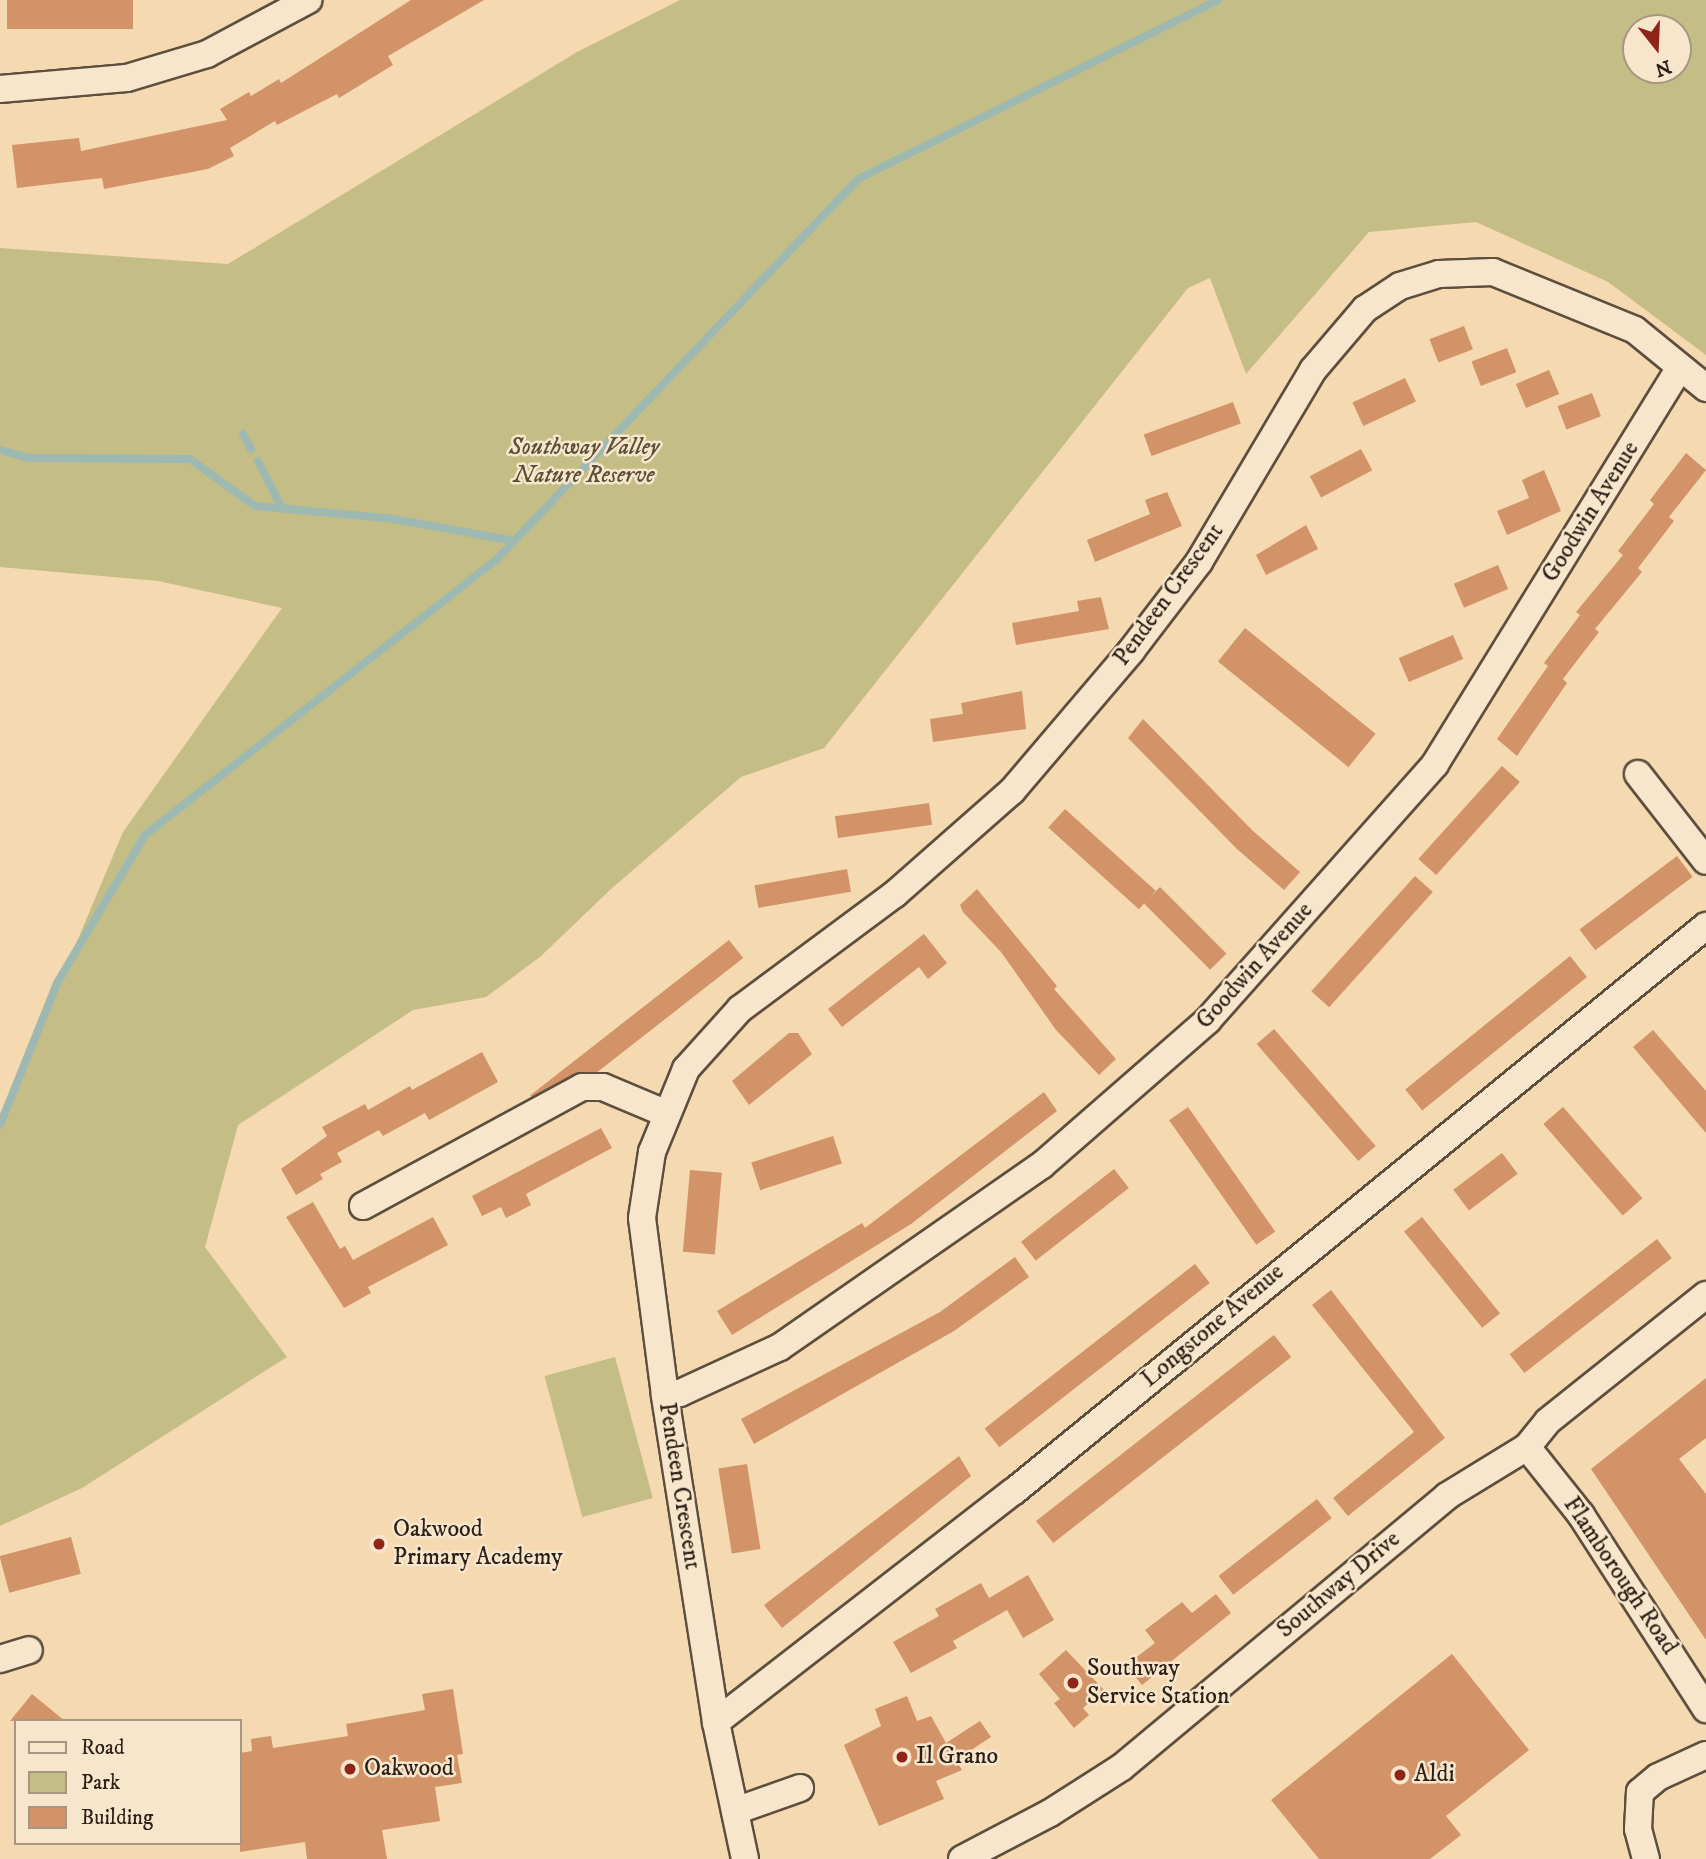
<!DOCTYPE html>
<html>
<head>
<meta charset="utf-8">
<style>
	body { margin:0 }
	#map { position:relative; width:1706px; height:1859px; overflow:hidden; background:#f5d9b1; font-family:"IM FELL DW Pica",serif }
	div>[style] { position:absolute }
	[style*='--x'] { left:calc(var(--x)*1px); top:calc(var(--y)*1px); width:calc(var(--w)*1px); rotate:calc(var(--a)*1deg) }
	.green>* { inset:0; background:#c4bd86; transform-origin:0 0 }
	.stream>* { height:8px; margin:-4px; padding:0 4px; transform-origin:4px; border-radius:4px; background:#9db9b1 }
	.building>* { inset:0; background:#d39368; transform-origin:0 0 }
	.roads { filter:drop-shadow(2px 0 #5e4e3e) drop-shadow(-2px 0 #5e4e3e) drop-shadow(0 2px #5e4e3e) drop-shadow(0 -2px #5e4e3e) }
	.minor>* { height:26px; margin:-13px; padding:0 13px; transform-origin:13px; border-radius:13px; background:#f8e6cc }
	.dots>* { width:19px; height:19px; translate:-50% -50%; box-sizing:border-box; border:4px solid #f8e6cc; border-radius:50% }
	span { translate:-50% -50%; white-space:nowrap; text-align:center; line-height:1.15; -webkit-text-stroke:5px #f8e6cc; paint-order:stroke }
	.park-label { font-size:24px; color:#5a4f38; font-style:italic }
	.street-label { font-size:24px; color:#2c2017 }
	.poi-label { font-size:24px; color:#2c2017 }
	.left { translate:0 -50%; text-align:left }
	.legend { position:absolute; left:14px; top:1719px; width:228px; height:126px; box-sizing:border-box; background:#f8e6cc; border:2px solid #a69784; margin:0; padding:9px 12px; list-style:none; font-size:21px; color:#2c2017 }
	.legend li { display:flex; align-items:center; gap:14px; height:35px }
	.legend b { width:35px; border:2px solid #a69784 }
	.north { position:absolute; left:1622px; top:14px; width:70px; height:70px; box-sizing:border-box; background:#f8e6cc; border:2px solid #a69784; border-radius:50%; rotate:162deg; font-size:19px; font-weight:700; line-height:28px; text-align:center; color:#2c2017 }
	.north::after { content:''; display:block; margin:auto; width:24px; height:32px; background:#8f2418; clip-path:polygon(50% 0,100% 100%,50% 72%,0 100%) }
</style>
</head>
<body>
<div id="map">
	<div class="green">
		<div style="clip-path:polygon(evenodd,680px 0,1706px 0,1706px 355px,1608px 282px,1476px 222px,1369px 232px,1246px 374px,1210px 278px,1188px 288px,824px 748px,741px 777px,611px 889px,540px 957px,486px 997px,413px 1010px,238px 1125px,205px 1247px,287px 1357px,82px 1488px,0 1526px,0 1125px,123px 832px,282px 608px,158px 581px,0 567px,0 248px,228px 264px,577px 52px,680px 0,1636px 28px,1678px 28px,1678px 70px,1636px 70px,1636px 28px)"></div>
		<div style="left:615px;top:1357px;width:146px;height:73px;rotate:75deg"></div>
	</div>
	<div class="stream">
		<div style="--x:243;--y:434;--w:17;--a:62"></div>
		<div style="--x:0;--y:450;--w:30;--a:15"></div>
		<div style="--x:29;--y:458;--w:161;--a:0.4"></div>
		<div style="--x:190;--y:459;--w:80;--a:35.9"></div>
		<div style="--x:255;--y:506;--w:134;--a:5.2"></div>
		<div style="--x:388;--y:518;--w:128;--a:10.3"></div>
		<div style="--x:258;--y:461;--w:53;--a:62.9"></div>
		<div style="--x:0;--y:1125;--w:153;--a:-68.1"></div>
		<div style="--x:57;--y:983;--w:172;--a:-59.3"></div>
		<div style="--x:145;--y:835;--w:446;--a:-38.1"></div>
		<div style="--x:496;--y:560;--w:526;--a:-46.46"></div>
		<div style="--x:858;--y:179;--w:402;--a:-26.4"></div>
	</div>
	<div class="building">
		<div style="left:7px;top:0;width:126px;height:29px"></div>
		<div style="clip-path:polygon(411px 0,484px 0,388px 56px,393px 65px,339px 98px,337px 94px,277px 125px,275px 121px,230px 148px,234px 156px,208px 169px,104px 189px,102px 178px,17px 188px,12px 145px,79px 138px,81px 151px,227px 120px,220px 109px,249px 92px,251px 96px,279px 79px,281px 83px)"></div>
		<div style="left:1464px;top:326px;width:25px;height:37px;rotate:69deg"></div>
		<div style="left:1507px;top:348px;width:26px;height:38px;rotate:69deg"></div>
		<div style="left:1549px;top:370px;width:26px;height:36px;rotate:67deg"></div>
		<div style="left:1405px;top:378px;width:26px;height:58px;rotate:65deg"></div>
		<div style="left:1592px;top:393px;width:25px;height:37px;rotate:69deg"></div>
		<div style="left:1233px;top:402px;width:23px;height:95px;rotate:70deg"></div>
		<div style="left:1361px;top:449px;width:24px;height:58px;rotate:62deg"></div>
		<div style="clip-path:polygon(1686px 453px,1706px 470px,1669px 517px,1674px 521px,1638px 568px,1642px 572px,1595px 629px,1599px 632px,1563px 679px,1567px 683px,1517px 756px,1497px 739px,1548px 666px,1544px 663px,1580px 615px,1576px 612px,1623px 555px,1618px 551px,1654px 504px,1650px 500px)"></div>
		<div style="clip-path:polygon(1544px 470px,1561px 511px,1507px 535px,1497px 511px,1529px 498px,1522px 480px)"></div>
		<div style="clip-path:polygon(1167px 492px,1182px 526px,1095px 562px,1087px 540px,1150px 514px,1145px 500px)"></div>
		<div style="clip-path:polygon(1306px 525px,1318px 549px,1266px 575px,1256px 555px)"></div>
		<div style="left:1498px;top:565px;width:26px;height:48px;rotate:67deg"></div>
		<div style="clip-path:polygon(1101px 597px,1109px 629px,1016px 645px,1012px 623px,1079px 611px,1077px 601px)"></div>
		<div style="left:1245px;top:628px;width:168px;height:43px;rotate:39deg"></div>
		<div style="left:1453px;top:635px;width:26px;height:59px;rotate:67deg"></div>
		<div style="clip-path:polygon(1022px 691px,1026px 729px,933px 742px,930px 719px,963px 714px,961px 703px)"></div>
		<div style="clip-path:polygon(1143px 719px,1253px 831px,1300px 872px,1284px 890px,1237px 849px,1128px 738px)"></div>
		<div style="left:1502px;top:766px;width:24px;height:125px;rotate:42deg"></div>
		<div style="left:929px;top:803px;width:22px;height:95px;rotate:82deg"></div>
		<div style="left:1065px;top:809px;width:122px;height:25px;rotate:42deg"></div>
		<div style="left:1677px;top:856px;width:26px;height:122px;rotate:53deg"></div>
		<div style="left:847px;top:869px;width:23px;height:94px;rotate:80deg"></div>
		<div style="left:1415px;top:876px;width:24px;height:155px;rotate:42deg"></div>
		<div style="left:1160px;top:887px;width:94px;height:23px;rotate:45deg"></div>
		<div style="clip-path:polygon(977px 889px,1057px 986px,1046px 997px,1054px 989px,1116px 1059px,1099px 1075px,1056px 1030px,1001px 952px,963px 912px,960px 905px)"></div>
		<div style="clip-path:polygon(924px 934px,947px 963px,928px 979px,919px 967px,842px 1027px,828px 1009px)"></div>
		<div style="left:729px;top:940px;width:23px;height:252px;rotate:52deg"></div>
		<div style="left:1570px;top:956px;width:27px;height:212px;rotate:51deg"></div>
		<div style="left:1274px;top:1029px;width:155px;height:23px;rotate:49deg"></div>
		<div style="clip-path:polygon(1653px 1030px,1706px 1091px,1706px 1133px,1633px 1047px)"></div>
		<div style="clip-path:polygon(789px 1033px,798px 1033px,812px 1054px,749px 1105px,732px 1081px)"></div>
		<div style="clip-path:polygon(482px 1052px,498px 1082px,429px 1120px,425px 1113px,383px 1136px,379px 1130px,359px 1141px,337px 1153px,342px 1162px,320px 1174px,323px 1179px,296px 1195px,281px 1169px,327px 1136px,322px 1127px,365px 1104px,368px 1110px,410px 1086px,412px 1090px)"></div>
		<div style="clip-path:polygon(1044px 1092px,1057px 1111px,911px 1224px,732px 1335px,717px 1311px,862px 1223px,865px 1228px)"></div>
		<div style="left:1188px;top:1107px;width:152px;height:23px;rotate:55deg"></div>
		<div style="left:1563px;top:1107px;width:121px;height:26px;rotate:49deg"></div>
		<div style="clip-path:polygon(601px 1128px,612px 1148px,526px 1194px,531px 1205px,506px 1218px,501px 1207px,482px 1216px,472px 1196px)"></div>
		<div style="left:833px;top:1136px;width:29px;height:86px;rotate:72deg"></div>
		<div style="left:1502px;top:1153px;width:26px;height:61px;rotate:53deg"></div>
		<div style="left:1114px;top:1169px;width:24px;height:118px;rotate:52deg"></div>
		<div style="left:690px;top:1170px;width:32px;height:82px;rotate:5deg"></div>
		<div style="clip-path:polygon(313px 1202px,340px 1249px,345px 1246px,353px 1260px,433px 1217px,448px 1245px,368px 1287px,371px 1293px,344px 1308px,286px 1217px)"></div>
		<div style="left:1422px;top:1217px;width:124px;height:23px;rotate:51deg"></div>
		<div style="left:1657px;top:1239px;width:24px;height:187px;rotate:52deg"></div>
		<div style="clip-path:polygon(1015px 1257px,1029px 1277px,954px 1331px,754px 1444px,741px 1419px,940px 1312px)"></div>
		<div style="left:1195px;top:1264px;width:24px;height:267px;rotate:52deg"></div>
		<div style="clip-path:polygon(1331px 1290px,1445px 1438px,1348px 1516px,1333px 1498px,1414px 1432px,1312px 1305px)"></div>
		<div style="left:1274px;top:1335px;width:28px;height:302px;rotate:52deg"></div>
		<div style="clip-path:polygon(1706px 1378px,1706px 1438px,1679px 1459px,1706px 1494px,1706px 1640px,1591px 1469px)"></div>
		<div style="clip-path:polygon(959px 1456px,971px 1476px,782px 1628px,764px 1605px)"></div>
		<div style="left:747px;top:1464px;width:86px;height:29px;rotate:81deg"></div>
		<div style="left:1317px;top:1499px;width:24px;height:125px;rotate:52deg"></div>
		<div style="left:71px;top:1537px;width:38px;height:74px;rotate:75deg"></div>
		<div style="clip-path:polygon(1028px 1575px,1054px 1620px,1023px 1638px,1007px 1610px,953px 1641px,957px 1648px,911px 1673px,893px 1642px,939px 1616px,935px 1609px,981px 1583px,989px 1598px)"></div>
		<div style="clip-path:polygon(1216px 1594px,1231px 1613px,1142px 1685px,1126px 1665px,1155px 1643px,1145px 1630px,1182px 1602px,1192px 1613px)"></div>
		<div style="clip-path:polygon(1066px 1650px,1104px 1690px,1083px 1708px,1089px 1715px,1074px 1728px,1054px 1703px,1060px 1699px,1039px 1674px)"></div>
		<div style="clip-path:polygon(1452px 1654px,1529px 1750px,1446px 1816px,1461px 1835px,1430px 1859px,1319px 1859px,1271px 1800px)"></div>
		<div style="clip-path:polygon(453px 1689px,463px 1754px,457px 1755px,462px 1783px,435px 1787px,440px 1821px,382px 1830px,387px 1859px,307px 1859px,305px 1842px,240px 1852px,240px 1753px,252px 1751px,251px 1739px,271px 1736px,273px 1748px,348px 1736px,346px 1724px,425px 1710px,422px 1694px)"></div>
		<div style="clip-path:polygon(32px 1694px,65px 1721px,10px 1721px)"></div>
		<div style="clip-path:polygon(907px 1696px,917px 1721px,931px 1716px,946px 1743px,980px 1721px,991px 1737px,956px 1760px,962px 1770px,936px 1781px,944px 1799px,879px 1826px,844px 1745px,881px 1726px,875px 1709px)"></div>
	</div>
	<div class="roads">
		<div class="minor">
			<div style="--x:0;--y:89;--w:127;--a:-5"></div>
			<div style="--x:127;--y:78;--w:84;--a:-16.7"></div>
			<div style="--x:207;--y:54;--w:115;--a:-28.1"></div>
			<div style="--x:1638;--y:774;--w:110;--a:52"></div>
			<div style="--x:363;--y:1206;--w:249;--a:-28.5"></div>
			<div style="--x:582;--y:1087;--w:21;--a:0"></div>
			<div style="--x:603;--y:1087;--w:67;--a:22.8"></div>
			<div style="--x:665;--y:1395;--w:15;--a:-8"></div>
			<div style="--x:680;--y:1393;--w:110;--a:-24.7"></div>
			<div style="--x:780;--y:1347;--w:319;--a:-34.8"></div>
			<div style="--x:1042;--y:1165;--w:220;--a:-41.1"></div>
			<div style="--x:1208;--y:1020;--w:342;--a:-48.4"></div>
			<div style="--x:1435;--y:764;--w:466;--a:-58.3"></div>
			<div style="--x:1527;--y:1447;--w:87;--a:51.5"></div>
			<div style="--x:1581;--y:1515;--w:231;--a:57.2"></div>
			<div style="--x:0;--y:1659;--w:30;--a:-17"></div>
			<div style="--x:716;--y:1722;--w:376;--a:-37.8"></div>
			<div style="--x:1013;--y:1492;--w:895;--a:-39.24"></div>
			<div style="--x:735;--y:1811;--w:69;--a:-19.5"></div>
			<div style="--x:745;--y:1859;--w:140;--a:-102"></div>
			<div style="--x:716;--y:1722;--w:331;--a:-98.9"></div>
			<div style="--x:665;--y:1395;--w:178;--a:-97.4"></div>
			<div style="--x:642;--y:1218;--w:67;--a:-81.4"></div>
			<div style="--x:652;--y:1152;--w:90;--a:-67.7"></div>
			<div style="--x:686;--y:1069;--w:81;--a:-48"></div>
			<div style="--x:740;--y:1009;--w:193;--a:-36.6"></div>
			<div style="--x:895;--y:894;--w:156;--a:-41.4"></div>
			<div style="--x:1012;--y:791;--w:184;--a:-49.6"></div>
			<div style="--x:1131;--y:651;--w:112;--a:-52.6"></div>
			<div style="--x:1199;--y:562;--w:223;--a:-59.3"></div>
			<div style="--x:1313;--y:370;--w:80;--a:-49.6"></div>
			<div style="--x:1365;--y:309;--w:42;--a:-33.3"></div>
			<div style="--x:1400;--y:286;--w:41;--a:-17.1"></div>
			<div style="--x:1439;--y:274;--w:54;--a:-2.1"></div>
			<div style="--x:1493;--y:272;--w:153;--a:22.2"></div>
			<div style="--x:1635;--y:330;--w:92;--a:39.2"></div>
			<div style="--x:962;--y:1859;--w:99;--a:-27.6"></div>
			<div style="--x:1050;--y:1813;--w:85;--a:-32.6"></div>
			<div style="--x:1122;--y:1767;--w:423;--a:-39.8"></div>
			<div style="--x:1447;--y:1496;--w:94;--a:-31.5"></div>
			<div style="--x:1527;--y:1447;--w:33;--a:-51"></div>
			<div style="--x:1548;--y:1421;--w:202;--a:-38.6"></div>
			<div style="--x:1646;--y:1859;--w:31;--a:-105"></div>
			<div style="--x:1638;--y:1829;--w:37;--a:-87"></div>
			<div style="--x:1640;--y:1792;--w:23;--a:-40"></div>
			<div style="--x:1658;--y:1777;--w:53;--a:-24.6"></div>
		</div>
	</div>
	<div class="dots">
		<div style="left:379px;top:1544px;background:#8f2418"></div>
		<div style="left:1073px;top:1683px;background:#8f2418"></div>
		<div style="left:902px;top:1757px;background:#8f2418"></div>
		<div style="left:350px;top:1769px;background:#8f2418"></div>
		<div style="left:1400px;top:1775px;background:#8f2418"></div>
	</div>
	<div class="park-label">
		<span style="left:584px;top:462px">Southway Valley<br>Nature Reserve</span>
	</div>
	<div class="street-label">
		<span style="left:1591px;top:512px;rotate:-58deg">Goodwin Avenue</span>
		<span style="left:1169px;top:595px;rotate:-54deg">Pendeen Crescent</span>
		<span style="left:1255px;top:966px;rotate:-48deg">Goodwin Avenue</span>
		<span style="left:1213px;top:1326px;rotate:-40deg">Longstone Avenue</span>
		<span style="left:679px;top:1486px;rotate:81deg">Pendeen Crescent</span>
		<span style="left:1620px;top:1576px;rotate:56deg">Flamborough Road</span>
		<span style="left:1339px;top:1585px;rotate:-40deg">Southway Drive</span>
	</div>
	<div class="poi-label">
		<span class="left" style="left:393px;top:1544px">Oakwood<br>Primary Academy</span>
		<span class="left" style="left:1087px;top:1683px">Southway<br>Service Station</span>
		<span class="left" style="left:916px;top:1757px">Il Grano</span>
		<span class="left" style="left:364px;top:1769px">Oakwood</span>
		<span class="left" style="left:1414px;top:1775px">Aldi</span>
	</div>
	<ul class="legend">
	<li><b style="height:9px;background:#f8e6cc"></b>Road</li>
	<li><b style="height:19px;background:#c4bd86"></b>Park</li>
	<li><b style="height:19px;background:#d39368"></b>Building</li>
	</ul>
	<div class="north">N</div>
</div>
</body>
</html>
